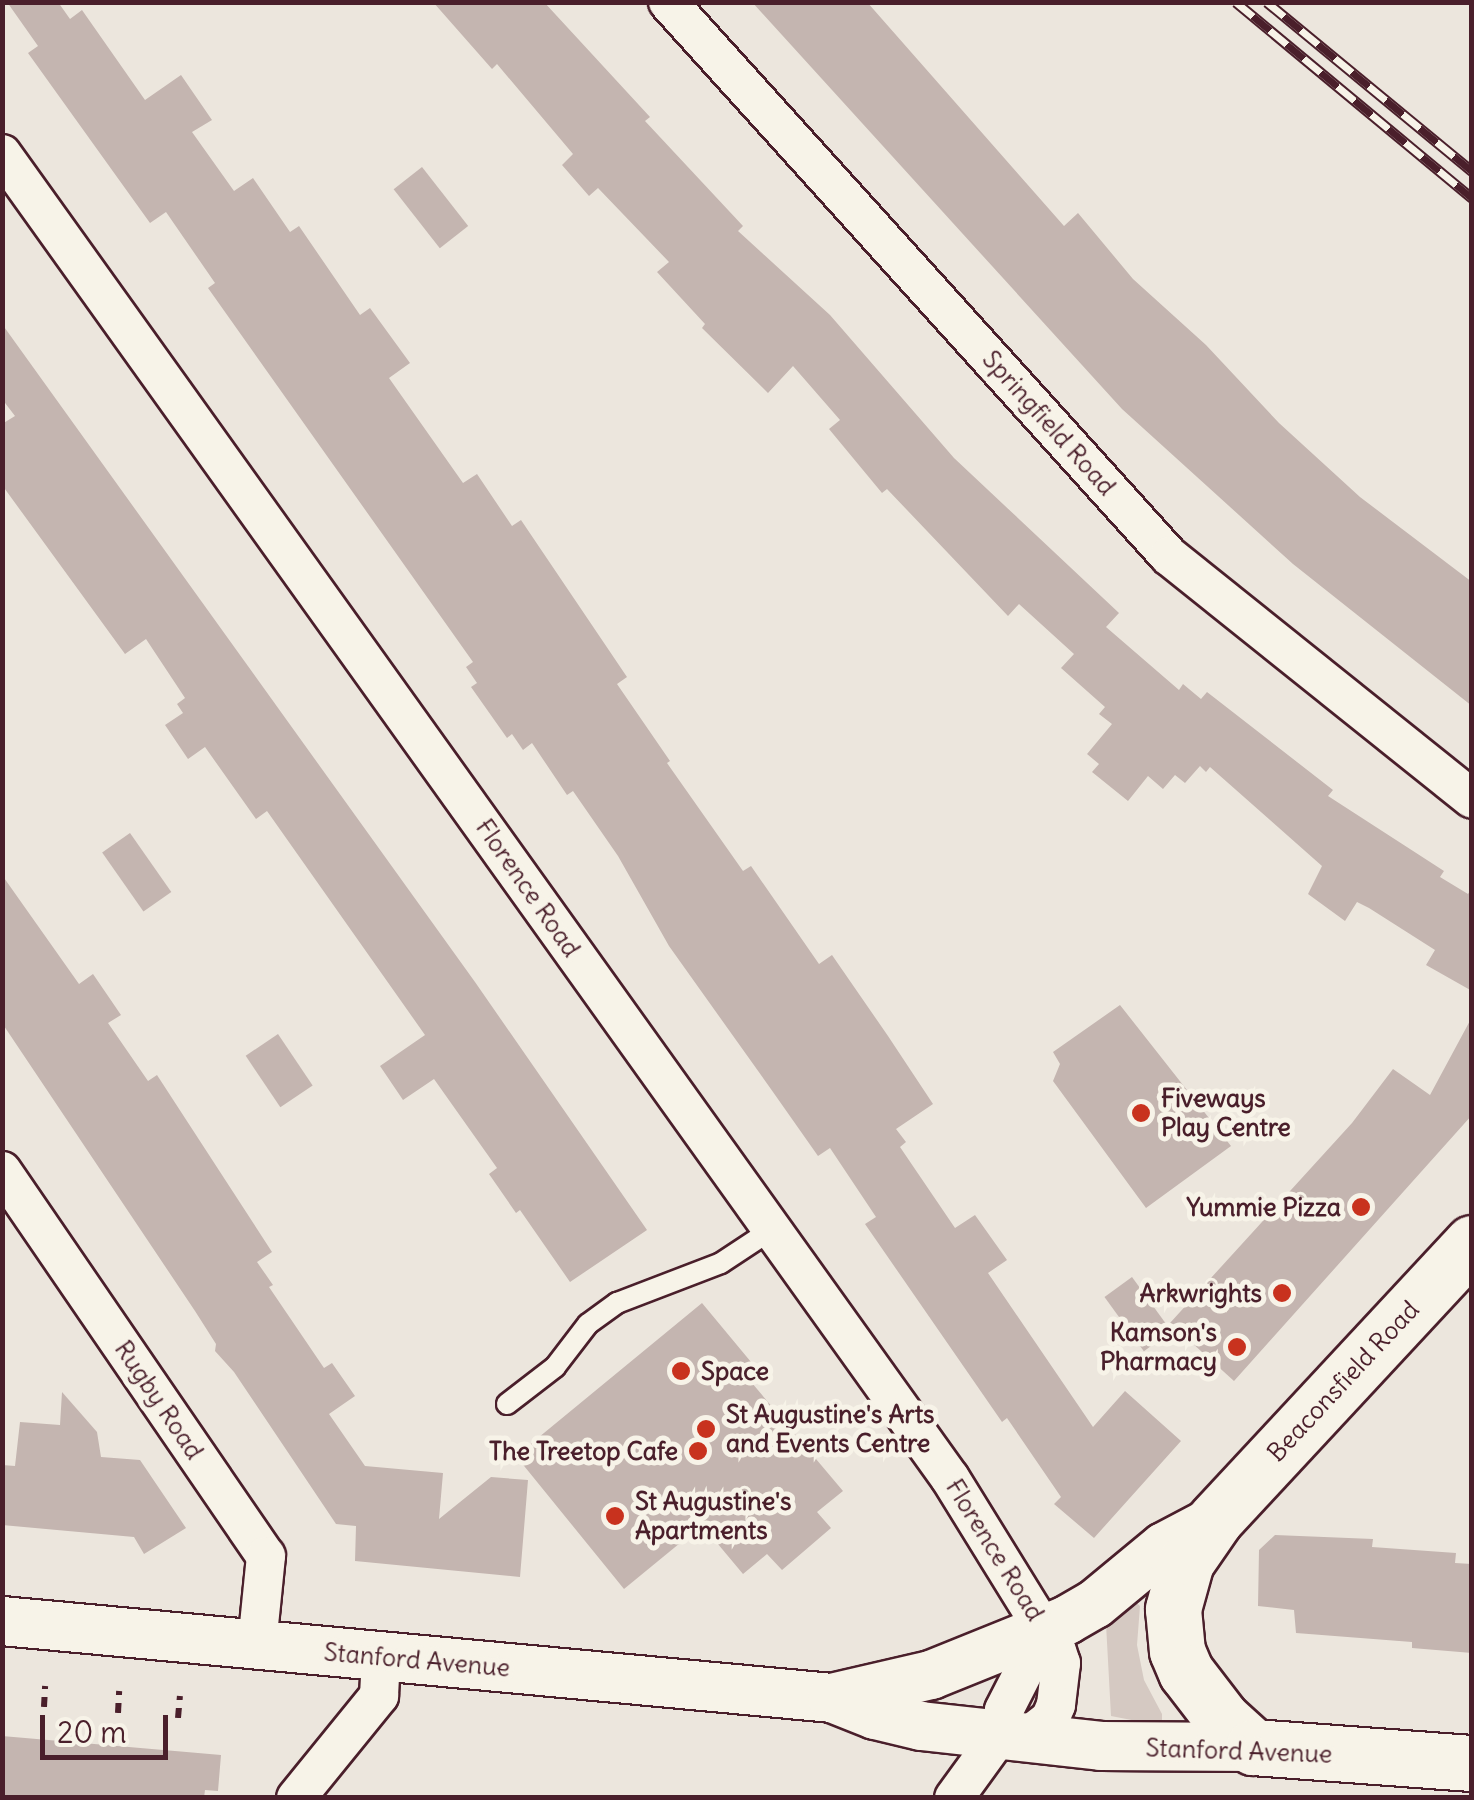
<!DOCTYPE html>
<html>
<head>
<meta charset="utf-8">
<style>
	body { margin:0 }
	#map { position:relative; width:1474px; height:1800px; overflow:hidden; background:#ece6dd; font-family:Delius,sans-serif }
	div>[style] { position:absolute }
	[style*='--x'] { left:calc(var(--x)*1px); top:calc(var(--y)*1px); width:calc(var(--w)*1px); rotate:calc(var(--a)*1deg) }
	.green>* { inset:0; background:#d5c9c2 }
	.building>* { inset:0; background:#c4b5b0; transform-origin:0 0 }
	.path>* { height:6px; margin-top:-3px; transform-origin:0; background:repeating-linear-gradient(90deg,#4a1f2b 0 10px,transparent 0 18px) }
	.roads { filter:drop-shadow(2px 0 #4a1f2b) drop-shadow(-2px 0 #4a1f2b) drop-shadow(0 2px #4a1f2b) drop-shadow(0 -2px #4a1f2b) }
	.service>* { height:20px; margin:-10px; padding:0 10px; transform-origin:10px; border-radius:10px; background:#f7f3e8 }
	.minor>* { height:38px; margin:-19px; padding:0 19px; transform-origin:19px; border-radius:19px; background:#f7f3e8 }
	.tertiary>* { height:48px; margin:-24px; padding:0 24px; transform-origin:24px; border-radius:24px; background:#f7f3e8 }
	.trunk>* { height:55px; margin:-27.5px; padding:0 27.5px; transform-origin:27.5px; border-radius:27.5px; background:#f7f3e8 }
	.rail>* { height:11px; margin-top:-5.5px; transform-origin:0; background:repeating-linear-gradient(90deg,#f7f3e8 0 22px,#4a1f2b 0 44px); box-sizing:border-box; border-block:2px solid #4a1f2b }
	.dots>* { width:28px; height:28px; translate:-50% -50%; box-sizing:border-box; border:5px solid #f7f3e8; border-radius:50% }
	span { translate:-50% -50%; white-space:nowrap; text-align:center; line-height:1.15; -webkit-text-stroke:10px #f7f3e8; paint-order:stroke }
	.street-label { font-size:25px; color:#4a1f2b }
	.poi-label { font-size:25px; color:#4a1f2b; font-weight:700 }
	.left { translate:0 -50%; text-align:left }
	.right { translate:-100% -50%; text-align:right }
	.frame { position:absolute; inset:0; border:5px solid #4a1f2b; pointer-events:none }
	.scale { position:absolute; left:40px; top:1715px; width:128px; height:45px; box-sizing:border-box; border:5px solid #4a1f2b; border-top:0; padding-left:12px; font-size:30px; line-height:35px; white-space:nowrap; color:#4a1f2b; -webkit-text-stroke:8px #f7f3e8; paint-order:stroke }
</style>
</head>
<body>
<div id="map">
	<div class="green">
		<div style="clip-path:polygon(1135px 1601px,1140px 1606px,1137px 1645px,1144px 1680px,1162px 1714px,1162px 1721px,1152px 1724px,1111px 1716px,1106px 1624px)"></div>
	</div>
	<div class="building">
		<div style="clip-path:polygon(7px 2px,58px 2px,70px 19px,82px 10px,145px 100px,181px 75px,212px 120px,192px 132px,234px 191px,253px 178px,290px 232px,299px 226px,360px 315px,370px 308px,410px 363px,389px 378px,463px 483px,477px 474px,512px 526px,521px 520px,627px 677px,617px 684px,670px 761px,667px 763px,743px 871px,751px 866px,819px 964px,832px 955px,888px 1036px,933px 1104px,896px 1129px,906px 1142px,900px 1147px,955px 1228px,975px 1215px,1007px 1260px,988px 1273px,1093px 1427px,1125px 1391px,1181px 1441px,1094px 1538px,1054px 1504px,1061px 1497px,1007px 1418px,1002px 1422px,865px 1224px,876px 1217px,830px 1148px,818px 1156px,773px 1092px,669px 946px,618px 856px,573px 791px,567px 795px,532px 743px,523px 750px,512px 734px,507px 738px,471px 687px,477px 683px,466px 667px,473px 662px,208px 288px,215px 283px,166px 212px,150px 223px,28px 53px,38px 46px)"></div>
		<div style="clip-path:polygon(433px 2px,544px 2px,650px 117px,645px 121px,743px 226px,738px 231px,830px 315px,954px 458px,1119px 613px,1106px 627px,1179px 690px,1183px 684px,1201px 699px,1207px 692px,1333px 790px,1328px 796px,1444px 871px,1440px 877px,1468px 894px,1472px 888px,1472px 991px,1426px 965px,1435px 950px,1369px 908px,1357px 902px,1345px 921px,1308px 894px,1322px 866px,1210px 767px,1206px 772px,1200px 766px,1185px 783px,1175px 775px,1163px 789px,1148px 776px,1128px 801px,1092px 772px,1099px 764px,1087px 754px,1112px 724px,1099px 714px,1105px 707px,1061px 668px,1074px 654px,1019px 604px,1008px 616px,887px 489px,882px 493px,829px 429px,840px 420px,793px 366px,768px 393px,702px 328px,705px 324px,657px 272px,669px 262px,598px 188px,589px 196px,562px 165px,573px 154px,497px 64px,492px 69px)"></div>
		<div style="clip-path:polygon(752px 2px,867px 2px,1064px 226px,1078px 213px,1133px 279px,1206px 345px,1279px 423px,1360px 497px,1472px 582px,1472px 706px,1293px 564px,1122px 409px)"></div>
		<div style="left:422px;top:167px;width:75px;height:36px;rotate:52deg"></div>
		<div style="clip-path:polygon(2px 324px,475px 982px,647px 1230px,570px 1282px,520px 1210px,516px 1213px,489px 1174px,497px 1168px,434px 1079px,403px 1100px,380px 1066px,425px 1035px,267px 811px,256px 819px,205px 747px,188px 759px,165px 725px,183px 713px,177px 704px,185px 698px,146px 639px,125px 654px,2px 485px,2px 424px,15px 416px,2px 399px)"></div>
		<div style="left:130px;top:833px;width:72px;height:34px;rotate:55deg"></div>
		<div style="clip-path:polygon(2px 875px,79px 984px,93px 974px,121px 1015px,108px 1023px,148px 1081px,157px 1075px,272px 1252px,257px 1262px,273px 1285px,269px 1287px,324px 1368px,332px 1363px,355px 1396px,329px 1414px,365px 1466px,443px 1473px,439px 1519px,491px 1477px,528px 1480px,520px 1577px,355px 1561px,356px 1526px,336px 1524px,234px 1372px,215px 1351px,216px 1344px,195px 1311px,2px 1023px)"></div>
		<div style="clip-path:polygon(1120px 1005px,1231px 1146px,1146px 1208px,1053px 1081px,1060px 1064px,1053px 1052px)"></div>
		<div style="clip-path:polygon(1472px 1017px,1472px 1115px,1234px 1381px,1170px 1323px,1352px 1123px,1393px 1069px,1430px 1095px)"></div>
		<div style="left:278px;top:1034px;width:62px;height:39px;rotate:56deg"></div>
		<div style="left:1132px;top:1277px;width:67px;height:34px;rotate:54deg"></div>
		<div style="clip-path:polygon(702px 1303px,751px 1362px,741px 1370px,843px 1491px,817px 1512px,831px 1528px,782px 1570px,767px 1554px,743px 1574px,702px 1525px,624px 1589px,516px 1456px)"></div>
		<div style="clip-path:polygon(62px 1392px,97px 1432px,101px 1457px,140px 1460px,186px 1528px,144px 1554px,134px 1537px,2px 1525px,2px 1465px,15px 1466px,20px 1422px,60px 1425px)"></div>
		<div style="clip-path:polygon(1275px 1535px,1373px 1539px,1372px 1547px,1456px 1553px,1455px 1563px,1472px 1564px,1472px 1653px,1412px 1648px,1412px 1642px,1296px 1633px,1294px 1610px,1258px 1606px,1259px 1550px)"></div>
		<div style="clip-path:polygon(2px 1736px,221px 1755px,218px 1791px,205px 1790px,204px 1798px,2px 1798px)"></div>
	</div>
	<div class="path">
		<div style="--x:44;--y:1707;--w:21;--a:-87"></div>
		<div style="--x:118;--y:1713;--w:22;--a:-87"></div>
		<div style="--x:178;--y:1718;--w:22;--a:-85"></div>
	</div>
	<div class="roads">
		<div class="service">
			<div style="--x:507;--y:1404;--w:61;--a:-37.6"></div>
			<div style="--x:555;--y:1367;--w:54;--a:-52.5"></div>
			<div style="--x:588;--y:1324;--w:36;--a:-36"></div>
			<div style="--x:617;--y:1303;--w:111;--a:-21"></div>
			<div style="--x:721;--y:1263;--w:64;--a:-33.4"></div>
		</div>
		<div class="minor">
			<div style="--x:668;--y:2;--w:747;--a:47.88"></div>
			<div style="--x:1169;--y:556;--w:388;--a:38.7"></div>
			<div style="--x:2;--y:154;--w:1628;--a:54.4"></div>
			<div style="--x:950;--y:1478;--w:203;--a:58.3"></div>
			<div style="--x:1057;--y:1651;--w:13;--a:72"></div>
			<div style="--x:1061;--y:1663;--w:42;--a:96.8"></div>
			<div style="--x:1056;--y:1705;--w:15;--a:113"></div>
			<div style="--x:1050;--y:1719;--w:31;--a:142"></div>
			<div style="--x:2;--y:1171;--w:467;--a:55.6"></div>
			<div style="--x:266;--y:1556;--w:88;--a:95.8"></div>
			<div style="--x:296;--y:1798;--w:132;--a:-50.9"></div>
			<div style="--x:379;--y:1696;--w:39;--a:-87"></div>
			<div style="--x:954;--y:1798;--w:77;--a:-54"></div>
			<div style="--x:999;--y:1736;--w:26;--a:-79"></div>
			<div style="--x:1004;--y:1710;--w:90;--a:-62.9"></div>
		</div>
		<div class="tertiary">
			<div style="--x:2;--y:1621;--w:834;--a:5.3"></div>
			<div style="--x:832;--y:1698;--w:46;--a:21.6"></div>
			<div style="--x:875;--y:1715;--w:47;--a:13.4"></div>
			<div style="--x:921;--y:1726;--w:181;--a:6.3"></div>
			<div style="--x:1101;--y:1746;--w:152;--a:0.4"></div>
			<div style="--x:832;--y:1698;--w:102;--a:-13.1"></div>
			<div style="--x:931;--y:1675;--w:147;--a:-22"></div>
			<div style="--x:1067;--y:1620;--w:32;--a:-30"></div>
			<div style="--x:1095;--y:1604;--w:89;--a:-39.6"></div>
			<div style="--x:1164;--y:1547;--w:58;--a:-27.9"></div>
		</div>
		<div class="trunk">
			<div style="--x:1472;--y:1243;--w:378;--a:132.9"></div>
			<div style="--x:1215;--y:1520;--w:51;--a:124.6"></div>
			<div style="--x:1186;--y:1562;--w:49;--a:105.5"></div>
			<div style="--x:1173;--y:1609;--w:42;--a:84.6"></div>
			<div style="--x:1177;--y:1651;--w:23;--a:67"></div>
			<div style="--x:1186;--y:1672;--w:59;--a:52.5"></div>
			<div style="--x:1222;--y:1719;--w:42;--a:42.1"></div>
			<div style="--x:1253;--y:1747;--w:220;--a:4.2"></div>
		</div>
	</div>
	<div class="rail">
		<div style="--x:1236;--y:2;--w:307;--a:39.7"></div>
		<div style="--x:1267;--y:2;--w:266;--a:39.5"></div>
	</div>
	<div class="dots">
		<div style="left:1141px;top:1113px;background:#c8321e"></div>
		<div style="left:1361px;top:1207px;background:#c8321e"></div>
		<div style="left:1282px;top:1293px;background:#c8321e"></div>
		<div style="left:1237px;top:1347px;background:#c8321e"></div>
		<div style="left:681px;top:1371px;background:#c8321e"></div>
		<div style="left:706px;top:1429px;background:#c8321e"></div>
		<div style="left:698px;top:1451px;background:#c8321e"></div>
		<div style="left:615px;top:1516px;background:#c8321e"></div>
	</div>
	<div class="street-label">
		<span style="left:1049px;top:423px;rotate:48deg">Springfield Road</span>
		<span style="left:528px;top:888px;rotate:55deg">Florence Road</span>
		<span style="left:1343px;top:1381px;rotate:-47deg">Beaconsfield Road</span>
		<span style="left:159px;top:1400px;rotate:56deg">Rugby Road</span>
		<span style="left:995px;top:1550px;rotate:58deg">Florence Road</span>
		<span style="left:417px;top:1660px;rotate:5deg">Stanford Avenue</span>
		<span style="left:1239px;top:1751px;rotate:2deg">Stanford Avenue</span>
	</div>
	<div class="poi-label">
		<span class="left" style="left:1161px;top:1113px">Fiveways<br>Play Centre</span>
		<span class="right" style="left:1341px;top:1207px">Yummie Pizza</span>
		<span class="right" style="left:1262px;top:1293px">Arkwrights</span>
		<span class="right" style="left:1217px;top:1347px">Kamson's<br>Pharmacy</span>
		<span class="left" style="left:701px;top:1371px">Space</span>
		<span class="left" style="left:726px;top:1429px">St Augustine's Arts<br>and Events Centre</span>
		<span class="right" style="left:678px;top:1451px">The Treetop Cafe</span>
		<span class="left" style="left:635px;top:1516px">St Augustine's<br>Apartments</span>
	</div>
	<div class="frame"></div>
	<div class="scale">20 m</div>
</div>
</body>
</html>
